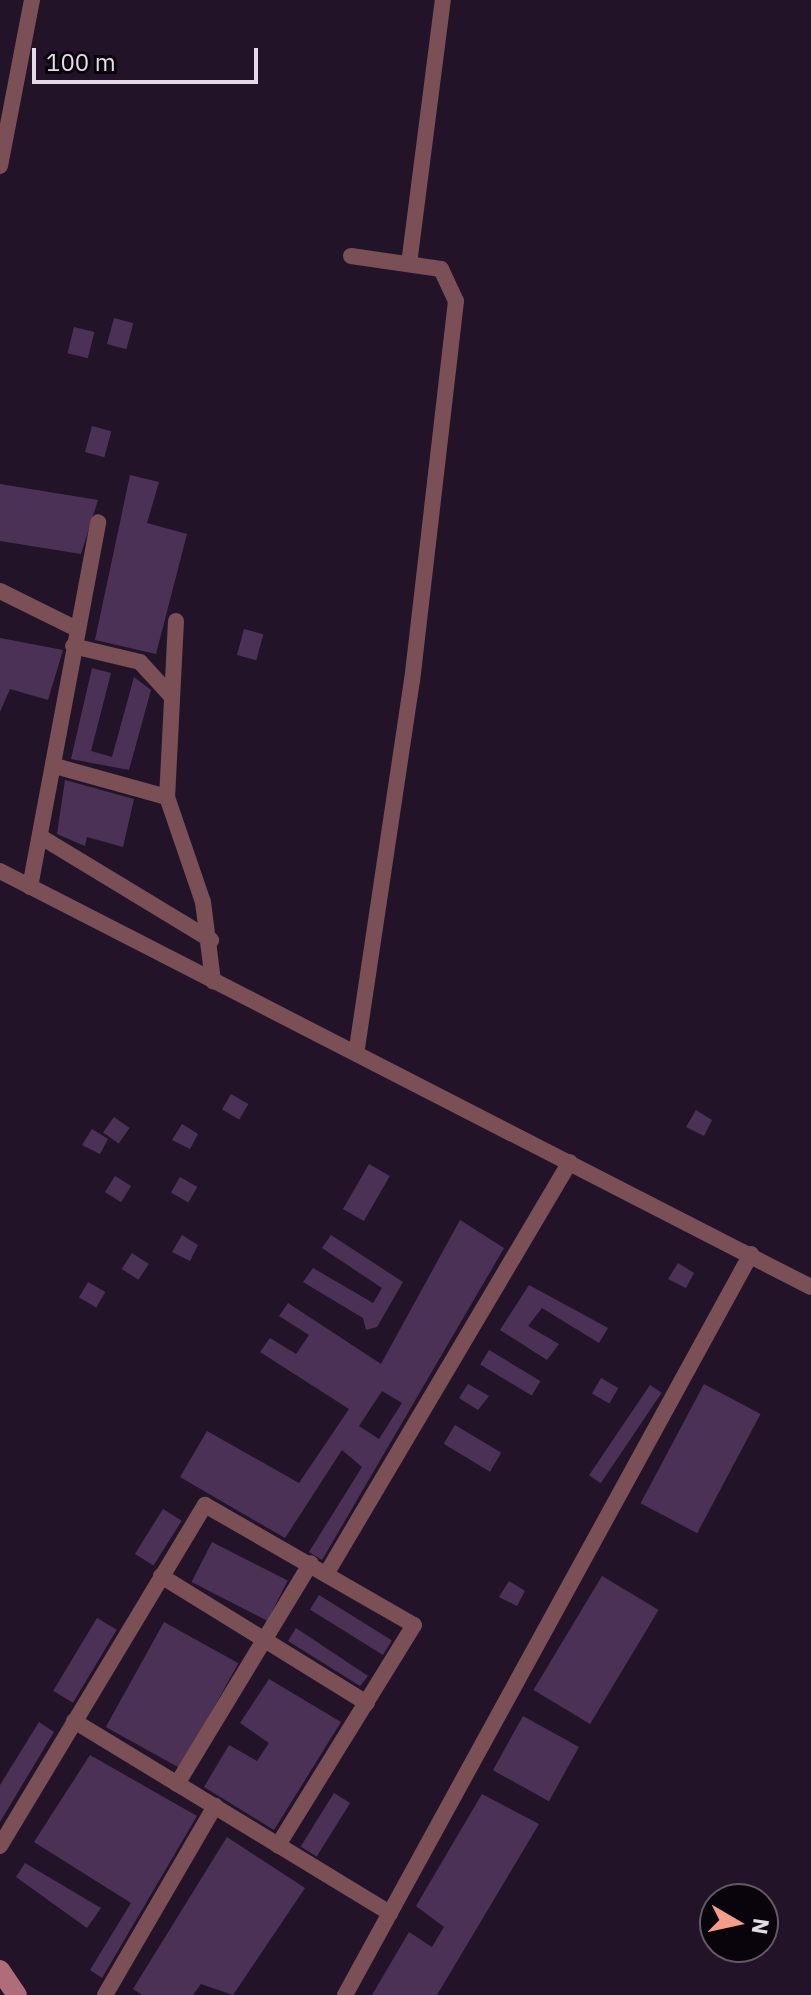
<!DOCTYPE html>
<html>
<head>
<meta charset="utf-8">
<style>
	body { margin:0 }
	#map { position:relative; width:811px; height:1995px; overflow:hidden; background:#231329; font-family:"IBM Plex Sans",sans-serif }
	div>[style] { position:absolute }
	[style*='--x'] { left:calc(var(--x)*1px); top:calc(var(--y)*1px); width:calc(var(--w)*1px); rotate:calc(var(--a)*1deg) }
	.building>* { inset:0; background:#4c3156; transform-origin:0 0 }
	.street>* { height:16px; margin:-8px; padding:0 8px; transform-origin:8px; border-radius:8px; background:#7a4f56 }
	.secondary>* { height:20px; margin:-10px; padding:0 10px; transform-origin:10px; border-radius:10px; background:#b06c78 }
	span { translate:-50% -50%; white-space:nowrap; text-align:center; line-height:1.15; -webkit-text-stroke:8px #09040b; paint-order:stroke }
	.north { position:absolute; left:699px; top:1883px; width:80px; height:80px; box-sizing:border-box; background:#09040b; border:2px solid #615a64; border-radius:50%; rotate:99deg; font-size:22px; font-weight:700; line-height:32px; text-align:center; color:#e5dae9 }
	.north::after { content:''; display:block; margin:auto; width:28px; height:36px; background:#f49e8a; clip-path:polygon(50% 0,100% 100%,50% 72%,0 100%) }
	.scale { position:absolute; left:32px; top:48px; width:226px; height:36px; box-sizing:border-box; border:4px solid #e5dae9; border-top:0; padding-left:10px; font-size:24px; line-height:28px; white-space:nowrap; color:#e5dae9; -webkit-text-stroke:6px #09040b; paint-order:stroke }
</style>
</head>
<body>
<div id="map">
	<div class="building">
		<div style="left:114px;top:318px;width:20px;height:27px;rotate:15deg"></div>
		<div style="left:74px;top:327px;width:21px;height:27px;rotate:14deg"></div>
		<div style="left:92px;top:426px;width:20px;height:27px;rotate:15deg"></div>
		<div style="clip-path:polygon(130px 475px,159px 482px,147px 523px,187px 534px,156px 654px,95px 640px)"></div>
		<div style="clip-path:polygon(0 484px,98px 500px,81px 554px,0 541px)"></div>
		<div style="left:244px;top:629px;width:20px;height:27px;rotate:15deg"></div>
		<div style="clip-path:polygon(0 638px,63px 650px,48px 700px,10px 689px,0 712px)"></div>
		<div style="clip-path:polygon(92px 668px,111px 673px,91px 751px,112px 757px,134px 677px,151px 690px,129px 770px,71px 759px)"></div>
		<div style="clip-path:polygon(65px 780px,134px 799px,123px 847px,87px 837px,85px 846px,57px 834px)"></div>
		<div style="left:231px;top:1094px;width:20px;height:18px;rotate:30deg"></div>
		<div style="clip-path:polygon(696px 1110px,712px 1120px,704px 1136px,686px 1127px)"></div>
		<div style="left:114px;top:1117px;width:19px;height:19px;rotate:35deg"></div>
		<div style="clip-path:polygon(182px 1124px,198px 1134px,190px 1149px,172px 1140px)"></div>
		<div style="clip-path:polygon(92px 1129px,108px 1139px,100px 1154px,82px 1145px)"></div>
		<div style="left:369px;top:1164px;width:24px;height:52px;rotate:30deg"></div>
		<div style="left:115px;top:1176px;width:19px;height:19px;rotate:32deg"></div>
		<div style="left:180px;top:1177px;width:20px;height:18px;rotate:30deg"></div>
		<div style="clip-path:polygon(evenodd,460px 1220px,504px 1248px,322px 1560px,309px 1552px,362px 1467px,342px 1450px,285px 1538px,180px 1477px,207px 1431px,299px 1483px,349px 1409px,260px 1352px,270px 1338px,296px 1354px,309px 1335px,279px 1316px,288px 1303px,381px 1364px,460px 1220px,382px 1391px,402px 1403px,379px 1439px,359px 1426px,382px 1391px)"></div>
		<div style="clip-path:polygon(182px 1235px,198px 1245px,190px 1261px,172px 1252px)"></div>
		<div style="clip-path:polygon(331px 1235px,403px 1282px,377px 1327px,366px 1330px,363px 1318px,303px 1282px,313px 1268px,373px 1303px,382px 1288px,322px 1248px)"></div>
		<div style="left:132px;top:1253px;width:20px;height:19px;rotate:33deg"></div>
		<div style="clip-path:polygon(678px 1263px,694px 1273px,686px 1288px,668px 1279px)"></div>
		<div style="left:88px;top:1282px;width:20px;height:18px;rotate:30deg"></div>
		<div style="clip-path:polygon(529px 1285px,608px 1328px,599px 1343px,542px 1308px,528px 1326px,559px 1344px,547px 1360px,500px 1330px)"></div>
		<div style="left:489px;top:1350px;width:60px;height:17px;rotate:31deg"></div>
		<div style="left:601px;top:1378px;width:20px;height:18px;rotate:30deg"></div>
		<div style="clip-path:polygon(468px 1384px,489px 1396px,478px 1410px,459px 1398px)"></div>
		<div style="left:704px;top:1384px;width:64px;height:135px;rotate:28deg"></div>
		<div style="left:650px;top:1385px;width:14px;height:109px;rotate:34deg"></div>
		<div style="left:455px;top:1425px;width:54px;height:22px;rotate:31deg"></div>
		<div style="left:163px;top:1509px;width:22px;height:53px;rotate:32deg"></div>
		<div style="left:212px;top:1542px;width:85px;height:45px;rotate:27deg"></div>
		<div style="left:602px;top:1576px;width:66px;height:133px;rotate:31deg"></div>
		<div style="clip-path:polygon(509px 1581px,525px 1591px,517px 1606px,499px 1597px)"></div>
		<div style="left:319px;top:1595px;width:86px;height:17px;rotate:32deg"></div>
		<div style="left:97px;top:1618px;width:23px;height:85px;rotate:31deg"></div>
		<div style="left:164px;top:1622px;width:85px;height:120px;rotate:29deg"></div>
		<div style="clip-path:polygon(296px 1628px,368px 1676px,360px 1686px,288px 1641px)"></div>
		<div style="clip-path:polygon(269px 1679px,341px 1722px,274px 1830px,204px 1787px,229px 1745px,257px 1761px,269px 1743px,240px 1723px)"></div>
		<div style="left:523px;top:1716px;width:64px;height:62px;rotate:29deg"></div>
		<div style="clip-path:polygon(39px 1722px,54px 1732px,0 1822px,0 1785px)"></div>
		<div style="clip-path:polygon(90px 1755px,197px 1816px,102px 1978px,90px 1970px,131px 1903px,34px 1842px)"></div>
		<div style="left:334px;top:1793px;width:19px;height:63px;rotate:32deg"></div>
		<div style="clip-path:polygon(482px 1794px,539px 1824px,437px 1995px,372px 1995px,409px 1932px,432px 1947px,444px 1927px,416px 1906px)"></div>
		<div style="clip-path:polygon(227px 1837px,305px 1888px,233px 1995px,201px 1984px,193px 1995px,142px 1995px,133px 1989px)"></div>
		<div style="clip-path:polygon(25px 1863px,101px 1908px,87px 1928px,16px 1877px)"></div>
	</div>
	<div class="street">
		<div style="--x:0;--y:166;--w:169;--a:-79.1"></div>
		<div style="--x:351;--y:256;--w:91;--a:8.2"></div>
		<div style="--x:441;--y:269;--w:35;--a:65"></div>
		<div style="--x:456;--y:301;--w:382;--a:96.6"></div>
		<div style="--x:412;--y:680;--w:377;--a:98.5"></div>
		<div style="--x:409;--y:264;--w:266;--a:-82.7"></div>
		<div style="--x:0;--y:591;--w:86;--a:26.3"></div>
		<div style="--x:176;--y:621;--w:176;--a:92.9"></div>
		<div style="--x:167;--y:797;--w:111;--a:71.1"></div>
		<div style="--x:203;--y:902;--w:80;--a:82.8"></div>
		<div style="--x:73;--y:646;--w:69;--a:13.4"></div>
		<div style="--x:140;--y:662;--w:46;--a:47.6"></div>
		<div style="--x:55;--y:766;--w:116;--a:15.5"></div>
		<div style="--x:41;--y:837;--w:199;--a:31.2"></div>
		<div style="--x:0;--y:871;--w:911;--a:27.16"></div>
		<div style="--x:30;--y:887;--w:371;--a:-79.4"></div>
		<div style="--x:328;--y:1571;--w:475;--a:-59.4"></div>
		<div style="--x:161;--y:1576;--w:242;--a:31.7"></div>
		<div style="--x:74;--y:1721;--w:370;--a:31.3"></div>
		<div style="--x:177;--y:1784;--w:258;--a:-58.8"></div>
		<div style="--x:0;--y:1846;--w:398;--a:-59"></div>
		<div style="--x:205;--y:1505;--w:241;--a:29.9"></div>
		<div style="--x:414;--y:1625;--w:259;--a:121.7"></div>
		<div style="--x:105;--y:1995;--w:219;--a:-59.8"></div>
		<div style="--x:345;--y:1995;--w:845;--a:-61.28"></div>
	</div>
	<div class="secondary">
		<div style="--x:0;--y:1970;--w:30;--a:56"></div>
	</div>
	<div class="north">N</div>
	<div class="scale">100 m</div>
</div>
</body>
</html>
